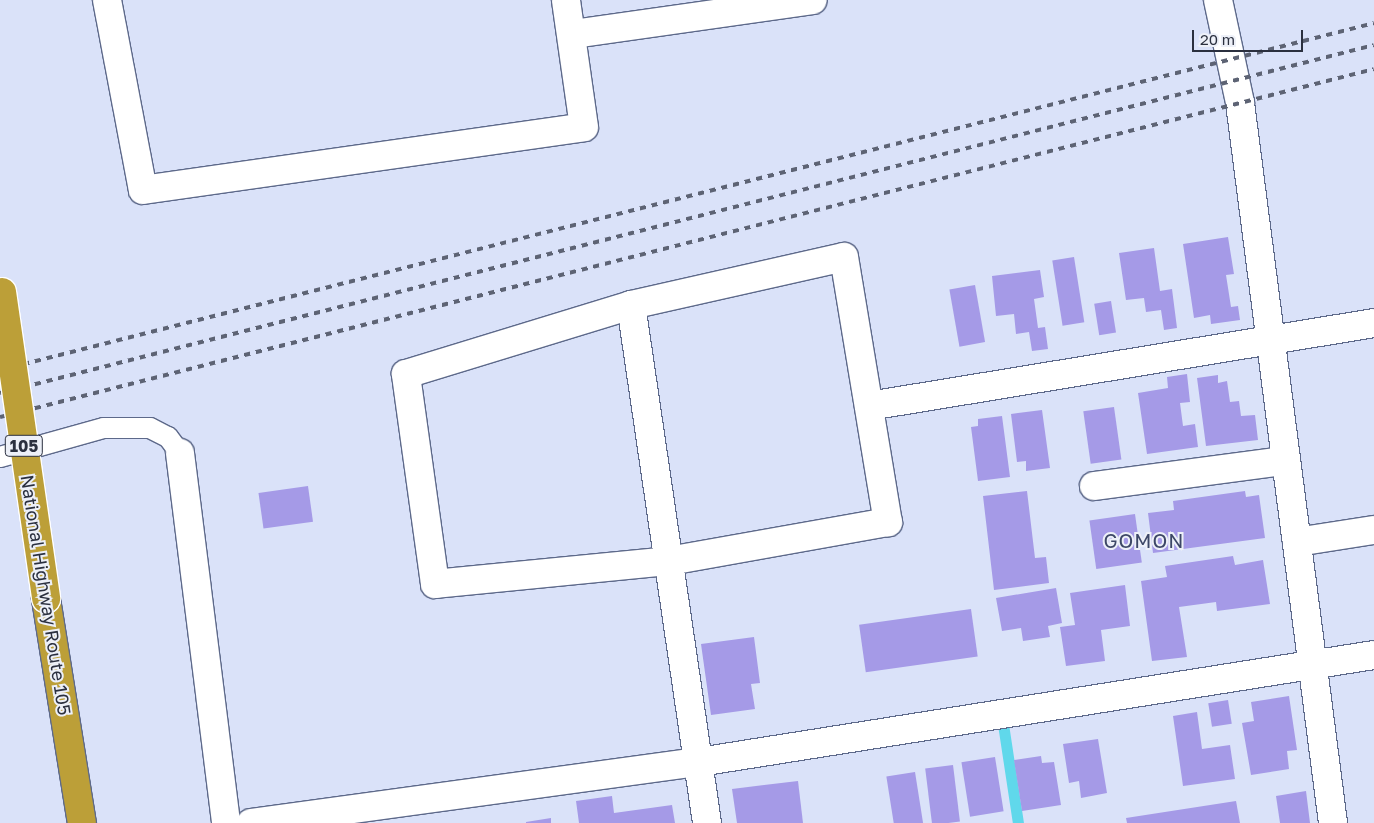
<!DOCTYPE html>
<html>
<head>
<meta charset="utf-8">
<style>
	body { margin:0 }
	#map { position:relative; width:1374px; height:823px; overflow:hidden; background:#dae2f9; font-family:"Golos Text",sans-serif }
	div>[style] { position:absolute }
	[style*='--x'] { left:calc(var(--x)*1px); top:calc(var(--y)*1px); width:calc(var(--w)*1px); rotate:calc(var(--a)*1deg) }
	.stream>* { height:11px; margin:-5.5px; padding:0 5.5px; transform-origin:5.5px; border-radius:5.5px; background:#60d8eb }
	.building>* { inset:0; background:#a59ae7; transform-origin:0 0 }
	.roads { filter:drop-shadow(1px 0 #5d698a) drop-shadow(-1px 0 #5d698a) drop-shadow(0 1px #5d698a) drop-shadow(0 -1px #5d698a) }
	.service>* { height:20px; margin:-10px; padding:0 10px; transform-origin:10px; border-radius:10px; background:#fff }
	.minor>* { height:28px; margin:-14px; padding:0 14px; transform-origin:14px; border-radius:14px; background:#fff }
	.trunk>* { height:28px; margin:-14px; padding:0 14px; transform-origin:14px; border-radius:14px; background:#bc9f38 }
	.rail>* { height:4px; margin-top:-2px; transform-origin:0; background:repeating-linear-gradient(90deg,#5d6374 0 6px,transparent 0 12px) }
	.bridges { filter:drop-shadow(1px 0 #fff) drop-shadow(-1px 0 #fff) drop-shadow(0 1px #fff) drop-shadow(0 -1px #fff) }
	.trunk-bridge>* { height:28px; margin:-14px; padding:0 14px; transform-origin:14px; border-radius:14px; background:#bc9f38 }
	span { translate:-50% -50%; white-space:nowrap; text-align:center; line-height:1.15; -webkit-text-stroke:4px #edf0f8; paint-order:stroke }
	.shield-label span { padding:1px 4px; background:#edf0f8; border:1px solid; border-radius:4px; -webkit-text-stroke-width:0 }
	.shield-label { font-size:16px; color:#2b303f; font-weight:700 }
	.street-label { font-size:18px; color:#2b303f }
	.quarter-label { font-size:20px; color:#3d4767; letter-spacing:1px }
	.scale { position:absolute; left:1192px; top:30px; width:111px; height:22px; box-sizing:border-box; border:2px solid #2b303f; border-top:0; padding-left:6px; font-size:15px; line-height:18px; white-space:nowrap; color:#2b303f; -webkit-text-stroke:4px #edf0f8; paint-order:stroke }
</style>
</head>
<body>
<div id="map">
	<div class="stream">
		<div style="--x:1003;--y:724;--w:100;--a:81.4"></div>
	</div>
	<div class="building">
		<div style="clip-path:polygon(1228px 237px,1234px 274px,1226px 275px,1231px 307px,1238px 306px,1240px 320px,1211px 324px,1210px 315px,1194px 318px,1183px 244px)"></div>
		<div style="clip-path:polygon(1154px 248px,1160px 291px,1172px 289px,1177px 328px,1164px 330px,1161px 310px,1146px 312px,1144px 298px,1126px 300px,1119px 253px)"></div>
		<div style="left:1074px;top:257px;width:66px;height:22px;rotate:81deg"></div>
		<div style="clip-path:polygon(1040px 270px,1044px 297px,1034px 299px,1038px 328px,1045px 327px,1048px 349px,1032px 351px,1029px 332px,1016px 334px,1014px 314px,996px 316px,992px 276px)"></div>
		<div style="left:975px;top:285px;width:58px;height:26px;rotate:80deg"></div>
		<div style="left:1111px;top:301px;width:32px;height:17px;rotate:81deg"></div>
		<div style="clip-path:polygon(1187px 374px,1190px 402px,1180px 403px,1183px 426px,1195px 424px,1198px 447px,1147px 454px,1138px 393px,1168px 388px,1167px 377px)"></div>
		<div style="clip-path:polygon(1218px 375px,1218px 383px,1227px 381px,1230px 402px,1239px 401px,1241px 416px,1255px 415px,1258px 440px,1206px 446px,1197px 378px)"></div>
		<div style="left:1114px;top:407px;width:53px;height:31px;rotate:82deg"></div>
		<div style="clip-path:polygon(1042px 410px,1050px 468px,1026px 471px,1026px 461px,1017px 462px,1011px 414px)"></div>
		<div style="clip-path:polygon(1002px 416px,1010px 477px,978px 481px,971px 427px,978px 426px,978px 419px)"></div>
		<div style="left:308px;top:486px;width:36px;height:50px;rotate:82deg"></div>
		<div style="clip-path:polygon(1027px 491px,1035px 558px,1046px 557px,1049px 583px,994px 590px,983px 496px)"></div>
		<div style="clip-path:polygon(1245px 491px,1246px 497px,1259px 495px,1265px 538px,1153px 553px,1148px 513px,1174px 510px,1173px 501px)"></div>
		<div style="left:1135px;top:514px;width:49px;height:46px;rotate:82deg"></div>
		<div style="clip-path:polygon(1233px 556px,1235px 565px,1263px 560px,1270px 604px,1217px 611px,1216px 602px,1179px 607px,1187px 657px,1152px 661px,1141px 581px,1167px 577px,1165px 566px)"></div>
		<div style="clip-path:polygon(1125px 585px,1130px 626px,1101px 630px,1105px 661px,1066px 666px,1060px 627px,1075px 625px,1070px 593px)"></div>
		<div style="clip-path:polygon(1056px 588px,1062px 623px,1048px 626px,1050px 637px,1023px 641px,1021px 628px,1002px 631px,996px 598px)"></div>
		<div style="left:971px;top:609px;width:48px;height:113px;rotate:82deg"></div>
		<div style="clip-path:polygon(754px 637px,760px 683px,751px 684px,755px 709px,711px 715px,701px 644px)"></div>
		<div style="clip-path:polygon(1289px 696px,1297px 750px,1287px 751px,1289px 769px,1251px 775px,1242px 723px,1254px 721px,1251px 702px)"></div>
		<div style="left:1228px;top:700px;width:24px;height:20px;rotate:81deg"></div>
		<div style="clip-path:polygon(1197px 712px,1202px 749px,1230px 745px,1235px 779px,1183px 786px,1173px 716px)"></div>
		<div style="clip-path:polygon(1098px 739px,1107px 793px,1081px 798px,1079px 781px,1069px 783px,1063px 744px)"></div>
		<div style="clip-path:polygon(1041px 756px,1042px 763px,1054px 762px,1061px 805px,1022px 811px,1014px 760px)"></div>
		<div style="left:995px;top:757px;width:55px;height:34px;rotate:81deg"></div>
		<div style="left:953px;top:765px;width:57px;height:28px;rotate:83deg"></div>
		<div style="left:915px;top:772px;width:52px;height:29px;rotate:81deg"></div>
		<div style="clip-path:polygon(798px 781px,803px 823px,737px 823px,732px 789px)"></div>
		<div style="clip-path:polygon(1306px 791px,1310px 823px,1280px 823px,1276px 796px)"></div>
		<div style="clip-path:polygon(612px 796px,614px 813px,672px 805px,675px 823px,579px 823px,576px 801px)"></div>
		<div style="clip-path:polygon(1236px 801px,1240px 823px,1127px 823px,1126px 818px)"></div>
		<div style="clip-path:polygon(551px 818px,551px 823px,526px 823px,526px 822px)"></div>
	</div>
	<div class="roads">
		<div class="service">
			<div style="--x:0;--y:457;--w:108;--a:-15.6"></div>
			<div style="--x:104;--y:428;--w:46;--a:0"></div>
			<div style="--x:150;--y:428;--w:20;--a:27"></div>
			<div style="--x:168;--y:437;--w:20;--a:53"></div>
		</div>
		<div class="minor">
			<div style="--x:107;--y:0;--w:193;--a:79.3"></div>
			<div style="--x:143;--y:190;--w:445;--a:-8.1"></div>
			<div style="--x:584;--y:127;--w:128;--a:-98.1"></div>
			<div style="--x:1218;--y:0;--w:105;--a:77.9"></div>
			<div style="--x:1240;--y:103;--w:726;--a:82.64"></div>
			<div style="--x:574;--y:34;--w:241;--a:-8.1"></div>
			<div style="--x:844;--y:257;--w:269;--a:80.6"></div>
			<div style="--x:888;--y:522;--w:222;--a:169.9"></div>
			<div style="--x:669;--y:561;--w:235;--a:174.4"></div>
			<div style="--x:435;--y:584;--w:212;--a:-97.9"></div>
			<div style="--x:406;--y:374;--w:235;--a:-17"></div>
			<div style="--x:631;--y:305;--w:218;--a:-12.7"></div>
			<div style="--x:631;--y:305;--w:524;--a:81.65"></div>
			<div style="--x:869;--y:406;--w:512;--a:-9.33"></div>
			<div style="--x:180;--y:453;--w:373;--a:82.9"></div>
			<div style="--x:1094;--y:486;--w:193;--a:-7.5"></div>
			<div style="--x:1297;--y:542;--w:78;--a:-8.9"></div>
			<div style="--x:251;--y:823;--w:452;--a:-7.8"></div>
			<div style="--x:699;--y:762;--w:683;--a:-9.01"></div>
		</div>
		<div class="trunk">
			<div style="--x:46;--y:599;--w:227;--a:80.9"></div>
		</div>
	</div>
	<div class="rail">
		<div style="--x:0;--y:370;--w:1417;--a:-14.17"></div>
		<div style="--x:0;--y:393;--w:1417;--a:-14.21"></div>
		<div style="--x:0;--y:417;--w:1417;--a:-14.21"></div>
	</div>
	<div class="bridges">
		<div class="trunk-bridge">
			<div style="--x:2;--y:292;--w:310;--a:81.8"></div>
		</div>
	</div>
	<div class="shield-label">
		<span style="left:24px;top:446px">105</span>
	</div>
	<div class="street-label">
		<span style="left:46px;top:595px;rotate:81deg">National Highway Route 105</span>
	</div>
	<div class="quarter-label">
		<span style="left:1144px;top:540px">GOMON</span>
	</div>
	<div class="scale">20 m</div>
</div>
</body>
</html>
